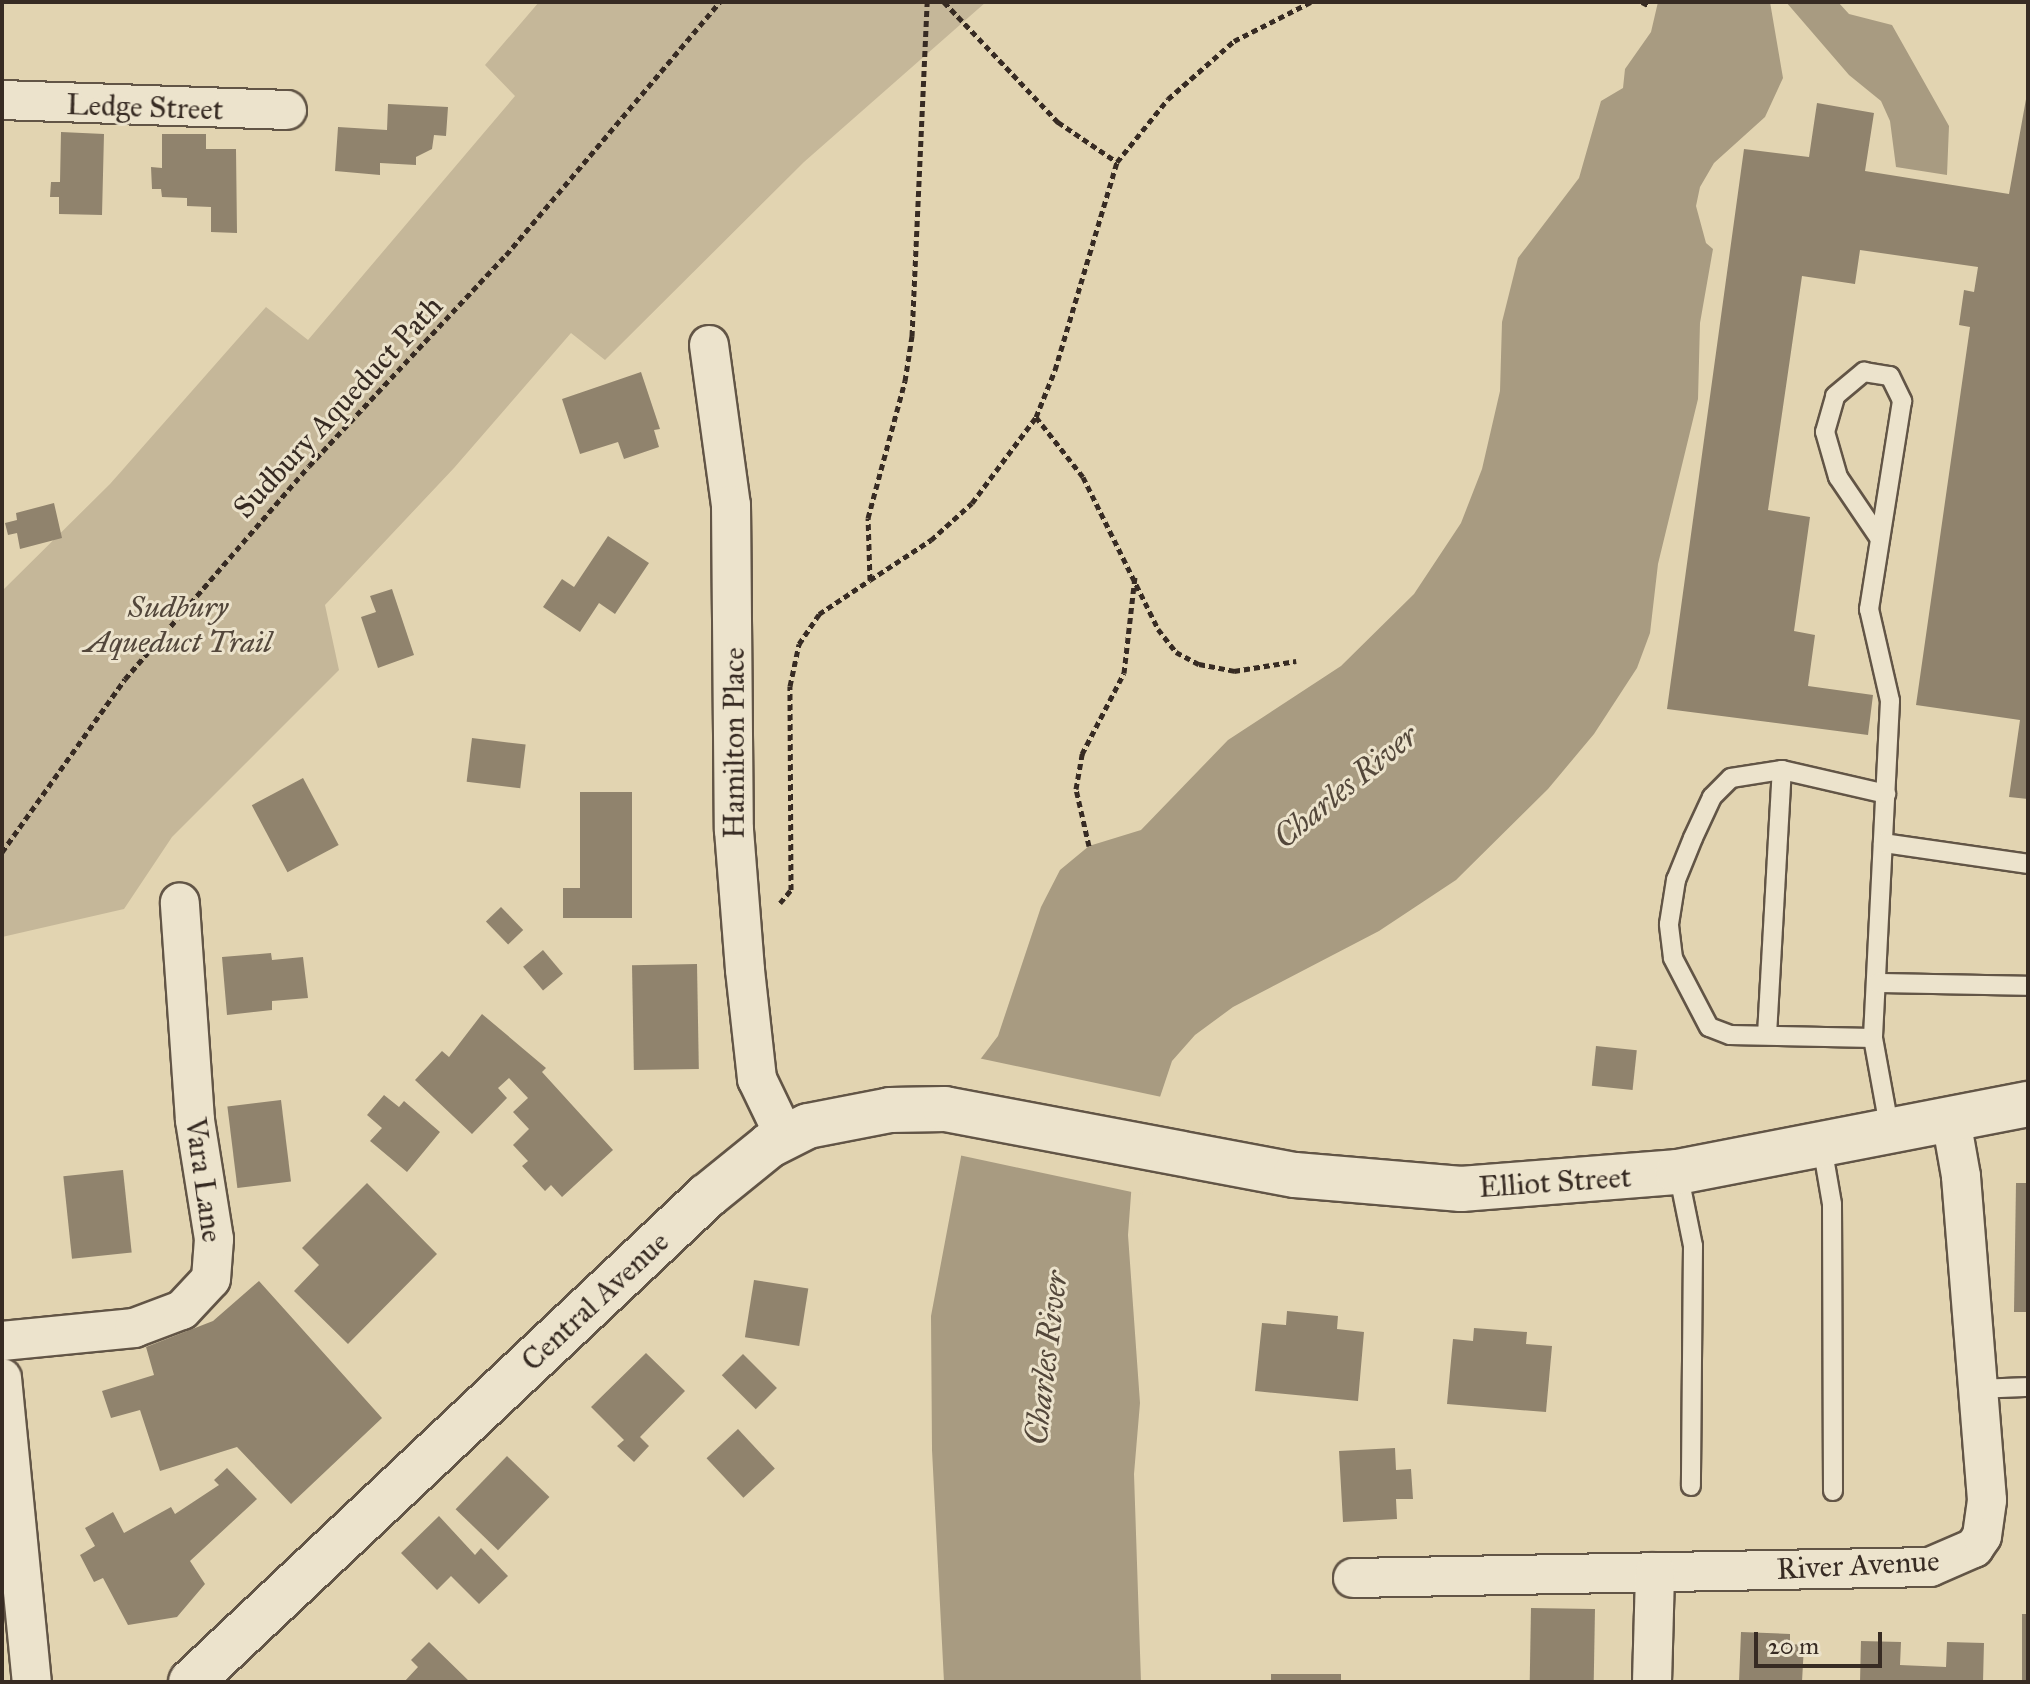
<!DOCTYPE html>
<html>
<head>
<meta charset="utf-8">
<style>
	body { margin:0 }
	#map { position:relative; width:2030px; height:1684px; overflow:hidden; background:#e2d4b1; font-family:"IM FELL Great Primer",serif }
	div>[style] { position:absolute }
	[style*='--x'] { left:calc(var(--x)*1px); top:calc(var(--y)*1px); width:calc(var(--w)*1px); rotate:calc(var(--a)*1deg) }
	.green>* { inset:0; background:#c5b799 }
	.water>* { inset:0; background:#a89b81 }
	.pier>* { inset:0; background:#e2d4b1; transform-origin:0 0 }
	.building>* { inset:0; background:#90836d; transform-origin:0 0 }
	.path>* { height:5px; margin-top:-2.5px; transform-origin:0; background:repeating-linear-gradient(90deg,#372b23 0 6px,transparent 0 10px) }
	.roads { filter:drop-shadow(2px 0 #625546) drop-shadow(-2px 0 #625546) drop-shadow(0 2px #625546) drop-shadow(0 -2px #625546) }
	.lane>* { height:18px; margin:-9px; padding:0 9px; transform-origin:9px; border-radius:9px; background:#ece3cc }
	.street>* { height:38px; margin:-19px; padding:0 19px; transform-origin:19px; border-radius:19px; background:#ece3cc }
	.secondary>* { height:44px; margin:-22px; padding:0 22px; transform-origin:22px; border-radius:22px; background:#ece3cc }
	span { translate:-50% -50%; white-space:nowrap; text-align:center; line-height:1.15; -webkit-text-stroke:6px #ece3cc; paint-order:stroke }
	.street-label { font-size:30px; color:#372b23 }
	.park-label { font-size:30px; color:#53473b; font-style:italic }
	.water-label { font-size:32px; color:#53473a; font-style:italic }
	.frame { position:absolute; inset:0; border:4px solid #372b23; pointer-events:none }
	.scale { position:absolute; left:1754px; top:1632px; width:128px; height:36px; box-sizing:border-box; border:4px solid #372b23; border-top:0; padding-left:10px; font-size:24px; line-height:28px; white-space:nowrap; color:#372b23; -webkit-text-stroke:6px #ece3cc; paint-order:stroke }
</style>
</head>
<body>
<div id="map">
	<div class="green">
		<div style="clip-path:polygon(539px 2px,986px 2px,804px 162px,605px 360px,571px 333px,454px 468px,325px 605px,339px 670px,172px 837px,124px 909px,2px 937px,2px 591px,110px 484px,266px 307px,308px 340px,515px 96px,485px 65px)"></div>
	</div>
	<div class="water">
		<div style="clip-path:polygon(1658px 2px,1770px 2px,1783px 78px,1765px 117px,1714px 163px,1700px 187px,1696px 206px,1706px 243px,1713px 249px,1700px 323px,1698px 399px,1658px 564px,1650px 633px,1637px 668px,1594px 734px,1548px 789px,1456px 880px,1379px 931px,1233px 1007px,1195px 1035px,1172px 1061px,1132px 1181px,1128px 1235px,1140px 1403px,1134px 1474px,1141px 1682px,944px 1682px,932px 1450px,931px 1316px,979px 1061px,998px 1036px,1041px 907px,1060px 870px,1089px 846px,1141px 830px,1228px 740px,1341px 666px,1414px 594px,1461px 523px,1482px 469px,1500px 391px,1502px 322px,1518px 258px,1579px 178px,1601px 101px,1623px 88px,1625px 69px,1651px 32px)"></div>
		<div style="clip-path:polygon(1786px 2px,1838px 2px,1849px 14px,1892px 25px,1949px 126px,1947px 175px,1896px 167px,1890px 121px,1881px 101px,1849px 75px)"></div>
	</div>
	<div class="pier">
		<div style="left:978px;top:1058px;width:189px;height:99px;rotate:12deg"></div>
	</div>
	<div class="building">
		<div style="clip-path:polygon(2028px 88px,2028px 799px,2009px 797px,2020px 720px,1916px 705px,1970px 327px,1959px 325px,1964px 290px,1974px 292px,1978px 267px,1860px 250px,1855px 284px,1802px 276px,1768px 510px,1810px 517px,1794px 631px,1815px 635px,1808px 686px,1873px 695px,1868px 735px,1667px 709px,1744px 149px,1809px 157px,1817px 103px,1874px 113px,1865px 171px,2009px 194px)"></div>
		<div style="clip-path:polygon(388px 104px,448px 107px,446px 136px,434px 135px,432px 149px,416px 157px,416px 165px,380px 163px,380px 175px,335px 171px,338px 127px,387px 130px)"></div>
		<div style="clip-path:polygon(61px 132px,104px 134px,102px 215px,59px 214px,59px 197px,50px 197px,51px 182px,60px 182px)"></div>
		<div style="clip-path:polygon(162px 134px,206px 134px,206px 149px,236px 149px,237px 233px,211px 232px,211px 207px,187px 206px,187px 198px,162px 197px,161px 189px,152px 189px,151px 167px,162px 168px)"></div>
		<div style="clip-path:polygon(641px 372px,660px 429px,654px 430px,659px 447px,624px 459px,618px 442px,580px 454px,562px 399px)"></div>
		<div style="clip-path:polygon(54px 503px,62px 538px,20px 549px,17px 533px,8px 535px,5px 523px,17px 520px,16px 513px)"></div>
		<div style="clip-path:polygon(608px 536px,649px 563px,615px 614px,599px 603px,580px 632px,543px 607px,562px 579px,574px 587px)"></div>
		<div style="clip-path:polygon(392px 589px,414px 655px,378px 668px,361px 617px,376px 612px,370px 596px)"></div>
		<div style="left:472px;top:738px;width:54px;height:44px;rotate:7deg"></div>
		<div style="left:303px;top:778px;width:76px;height:58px;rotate:62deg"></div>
		<div style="clip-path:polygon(580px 792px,632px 792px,632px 918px,563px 918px,563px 888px,580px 888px)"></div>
		<div style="left:501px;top:907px;width:32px;height:21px;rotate:46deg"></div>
		<div style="left:543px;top:950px;width:31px;height:26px;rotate:50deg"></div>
		<div style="clip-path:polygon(271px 953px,272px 960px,303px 957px,308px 998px,272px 1001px,272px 1010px,227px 1015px,222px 957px)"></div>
		<div style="left:697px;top:964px;width:105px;height:65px;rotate:89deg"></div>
		<div style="clip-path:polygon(482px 1014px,546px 1068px,542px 1072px,613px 1150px,562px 1197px,551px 1185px,545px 1191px,522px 1166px,528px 1161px,513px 1145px,529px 1129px,513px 1112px,528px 1098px,509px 1078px,498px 1088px,507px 1098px,472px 1134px,415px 1080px,442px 1051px,449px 1057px)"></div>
		<div style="left:1596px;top:1046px;width:41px;height:40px;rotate:6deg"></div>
		<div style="clip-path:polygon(384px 1095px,399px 1107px,404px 1101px,440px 1132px,407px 1172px,370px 1141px,382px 1128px,367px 1115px)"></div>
		<div style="left:281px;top:1100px;width:82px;height:54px;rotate:83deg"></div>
		<div style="left:123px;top:1170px;width:83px;height:60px;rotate:84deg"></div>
		<div style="clip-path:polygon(367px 1183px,437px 1254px,348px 1344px,294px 1291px,319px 1265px,302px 1248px)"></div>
		<div style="clip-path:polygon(2016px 1183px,2028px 1183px,2028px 1312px,2014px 1312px)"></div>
		<div style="left:754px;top:1280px;width:55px;height:58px;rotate:9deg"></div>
		<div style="clip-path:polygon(259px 1281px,382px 1418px,291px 1504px,237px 1447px,160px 1471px,140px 1410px,111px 1418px,102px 1391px,154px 1375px,146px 1347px,213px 1321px)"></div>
		<div style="clip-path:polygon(1287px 1311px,1338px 1316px,1337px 1329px,1364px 1332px,1358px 1401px,1255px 1391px,1262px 1323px,1286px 1325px)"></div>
		<div style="clip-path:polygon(1474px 1328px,1527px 1332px,1526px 1344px,1552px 1346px,1546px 1412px,1447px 1404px,1453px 1339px,1473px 1341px)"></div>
		<div style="clip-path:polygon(646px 1353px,685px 1391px,640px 1437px,649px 1446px,634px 1462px,617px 1446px,624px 1440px,591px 1407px)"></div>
		<div style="left:743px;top:1354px;width:48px;height:30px;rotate:45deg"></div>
		<div style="left:738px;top:1429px;width:54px;height:43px;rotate:47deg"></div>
		<div style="clip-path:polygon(1395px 1448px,1396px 1470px,1411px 1469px,1413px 1499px,1396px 1499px,1397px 1519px,1343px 1522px,1339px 1451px)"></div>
		<div style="left:507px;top:1456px;width:59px;height:74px;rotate:44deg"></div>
		<div style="clip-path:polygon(227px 1468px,257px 1499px,190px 1561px,205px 1584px,177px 1617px,128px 1625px,103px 1578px,94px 1582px,80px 1555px,95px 1546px,85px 1528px,113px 1512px,124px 1533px,171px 1507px,175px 1514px,219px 1485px,214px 1480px)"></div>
		<div style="clip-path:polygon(439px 1516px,475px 1555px,481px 1548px,508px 1576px,479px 1604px,451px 1576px,437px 1590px,401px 1553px)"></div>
		<div style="left:1531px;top:1608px;width:64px;height:74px;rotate:1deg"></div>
		<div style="left:2022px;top:1614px;width:6px;height:68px"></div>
		<div style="clip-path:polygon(1741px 1632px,1790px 1634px,1790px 1644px,1804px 1645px,1802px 1682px,1739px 1682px)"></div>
		<div style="clip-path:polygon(1861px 1641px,1901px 1642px,1900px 1665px,1946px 1667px,1947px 1642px,1984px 1643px,1983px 1682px,1860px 1682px)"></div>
		<div style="clip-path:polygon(429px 1642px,470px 1682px,404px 1682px,418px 1667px,411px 1660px)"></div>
		<div style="left:1341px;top:1674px;width:8px;height:70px;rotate:90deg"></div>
	</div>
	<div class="path">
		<div style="--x:944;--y:2;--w:166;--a:46.5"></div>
		<div style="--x:1058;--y:122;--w:71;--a:34.1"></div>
		<div style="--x:1642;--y:2;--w:7;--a:27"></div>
		<div style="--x:1036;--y:417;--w:76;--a:51.9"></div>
		<div style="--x:1083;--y:477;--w:169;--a:63.7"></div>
		<div style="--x:1158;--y:629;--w:29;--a:52"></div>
		<div style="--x:1176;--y:652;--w:26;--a:28"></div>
		<div style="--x:1199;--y:664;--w:36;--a:11"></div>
		<div style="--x:1234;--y:671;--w:63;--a:-9.2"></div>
		<div style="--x:870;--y:580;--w:73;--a:-33.3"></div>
		<div style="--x:931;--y:540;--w:55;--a:-42.1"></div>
		<div style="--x:972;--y:503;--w:107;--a:-53.3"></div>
		<div style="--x:1036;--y:417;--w:51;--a:-68"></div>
		<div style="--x:1055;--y:370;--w:217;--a:-73.4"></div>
		<div style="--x:1117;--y:162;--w:81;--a:-51"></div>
		<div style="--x:1168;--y:99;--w:88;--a:-41.3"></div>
		<div style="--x:1234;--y:41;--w:86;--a:-26.9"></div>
		<div style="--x:1089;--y:846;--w:58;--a:-102.8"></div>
		<div style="--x:1076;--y:789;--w:36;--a:-80"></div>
		<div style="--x:1082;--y:754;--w:91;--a:-62.6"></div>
		<div style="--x:1124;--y:673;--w:98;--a:-83.5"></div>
		<div style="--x:2;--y:852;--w:212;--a:-54.6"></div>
		<div style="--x:125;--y:679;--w:281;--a:-49.2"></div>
		<div style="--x:309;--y:466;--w:289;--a:-47"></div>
		<div style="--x:506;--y:255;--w:331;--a:-49.8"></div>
		<div style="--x:780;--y:903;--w:17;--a:-50"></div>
		<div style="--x:791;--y:890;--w:204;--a:-90.3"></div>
		<div style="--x:790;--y:686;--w:43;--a:-77.9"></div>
		<div style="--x:799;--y:644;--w:36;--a:-56"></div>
		<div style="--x:819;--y:614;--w:61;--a:-33.7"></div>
		<div style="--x:870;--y:580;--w:62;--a:-91.8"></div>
		<div style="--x:868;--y:518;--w:142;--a:-74.9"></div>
		<div style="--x:905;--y:381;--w:46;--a:-81.2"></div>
		<div style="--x:912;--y:336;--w:334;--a:-87.4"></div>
	</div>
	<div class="roads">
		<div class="lane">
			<div style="--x:1878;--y:536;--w:71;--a:-124.1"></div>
			<div style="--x:1838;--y:477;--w:47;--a:-106.1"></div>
			<div style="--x:1825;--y:432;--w:37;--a:-74"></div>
			<div style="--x:1835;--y:396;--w:38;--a:-40"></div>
			<div style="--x:1864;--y:372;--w:26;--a:9"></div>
			<div style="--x:1890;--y:376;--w:28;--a:64"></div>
			<div style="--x:1902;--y:401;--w:211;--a:99"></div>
			<div style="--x:1869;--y:609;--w:94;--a:77.1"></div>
			<div style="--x:1890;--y:701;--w:337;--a:92.9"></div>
			<div style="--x:1873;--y:1038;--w:96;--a:79.7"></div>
			<div style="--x:1883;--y:843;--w:147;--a:8.2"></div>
			<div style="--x:1877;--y:983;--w:151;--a:1.1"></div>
			<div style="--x:1767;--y:1035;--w:265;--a:-86.8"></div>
			<div style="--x:1873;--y:1038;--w:143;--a:-178.8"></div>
			<div style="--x:1730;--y:1035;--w:22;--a:-159"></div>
			<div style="--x:1709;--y:1027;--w:78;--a:-117.6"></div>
			<div style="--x:1673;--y:958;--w:34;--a:-97"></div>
			<div style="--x:1669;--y:924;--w:45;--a:-81"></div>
			<div style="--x:1676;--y:880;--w:45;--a:-68"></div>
			<div style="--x:1693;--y:838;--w:45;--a:-65.1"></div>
			<div style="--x:1712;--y:797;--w:27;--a:-45"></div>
			<div style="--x:1731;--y:778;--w:52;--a:-8.9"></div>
			<div style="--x:1782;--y:770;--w:107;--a:13"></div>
			<div style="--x:1822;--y:1146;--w:59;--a:80.2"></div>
			<div style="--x:1832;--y:1204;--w:287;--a:89.8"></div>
			<div style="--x:1678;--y:1172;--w:76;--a:78.5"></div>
			<div style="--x:1693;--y:1246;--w:240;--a:90.5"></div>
			<div style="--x:1978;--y:1389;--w:50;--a:-2.3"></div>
		</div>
		<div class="street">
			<div style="--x:2;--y:100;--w:285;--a:2"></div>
			<div style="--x:709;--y:345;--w:162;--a:82.2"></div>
			<div style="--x:731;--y:505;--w:325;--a:89.5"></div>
			<div style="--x:734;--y:830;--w:140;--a:85.5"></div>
			<div style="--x:745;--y:970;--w:110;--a:83.7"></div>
			<div style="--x:757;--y:1079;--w:62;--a:64.3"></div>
			<div style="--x:2;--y:1341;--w:133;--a:-5.6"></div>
			<div style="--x:134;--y:1328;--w:51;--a:-20.6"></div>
			<div style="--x:182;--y:1310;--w:42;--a:-46.9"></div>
			<div style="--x:211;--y:1279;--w:40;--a:-85.7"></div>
			<div style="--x:214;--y:1239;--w:121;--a:-99.1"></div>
			<div style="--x:195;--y:1120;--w:218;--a:-94"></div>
			<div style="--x:2;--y:1378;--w:305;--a:84.4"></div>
			<div style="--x:1353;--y:1578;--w:577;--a:-1.09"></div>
			<div style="--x:1930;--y:1567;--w:48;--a:-23.4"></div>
			<div style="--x:1974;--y:1548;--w:14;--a:-56"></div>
			<div style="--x:1982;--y:1536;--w:36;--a:-82"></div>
			<div style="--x:1987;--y:1500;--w:325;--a:-94.6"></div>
			<div style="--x:1961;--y:1176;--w:57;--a:-100.1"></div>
			<div style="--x:1652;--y:1682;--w:110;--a:-88.4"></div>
		</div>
		<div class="secondary">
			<div style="--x:191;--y:1682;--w:709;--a:-43.29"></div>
			<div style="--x:707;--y:1196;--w:81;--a:-39"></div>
			<div style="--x:770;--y:1145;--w:42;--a:-26.6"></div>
			<div style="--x:808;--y:1126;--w:84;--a:-11"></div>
			<div style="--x:890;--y:1110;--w:55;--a:-1"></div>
			<div style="--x:945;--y:1109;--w:356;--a:10.7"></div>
			<div style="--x:1295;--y:1175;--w:167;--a:4.8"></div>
			<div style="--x:1461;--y:1189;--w:218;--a:-4.5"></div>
			<div style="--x:1678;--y:1172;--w:357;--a:-11"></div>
		</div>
	</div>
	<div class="street-label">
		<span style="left:145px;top:107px;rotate:2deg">Ledge Street</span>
		<span style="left:338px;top:407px;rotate:-47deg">Sudbury Aqueduct Path</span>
		<span style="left:734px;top:743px;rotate:-90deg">Hamilton Place</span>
		<span style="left:204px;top:1180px;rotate:82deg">Vara Lane</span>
		<span style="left:1555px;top:1182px;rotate:-4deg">Elliot Street</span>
		<span style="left:595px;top:1301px;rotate:-43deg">Central Avenue</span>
		<span style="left:1858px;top:1565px;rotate:-3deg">River Avenue</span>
	</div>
	<div class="park-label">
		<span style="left:178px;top:624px">Sudbury<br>Aqueduct Trail</span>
	</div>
	<div class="water-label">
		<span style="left:1346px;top:787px;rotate:-39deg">Charles River</span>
		<span style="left:1047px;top:1358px;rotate:-83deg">Charles River</span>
	</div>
	<div class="frame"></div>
	<div class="scale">20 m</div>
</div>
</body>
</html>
